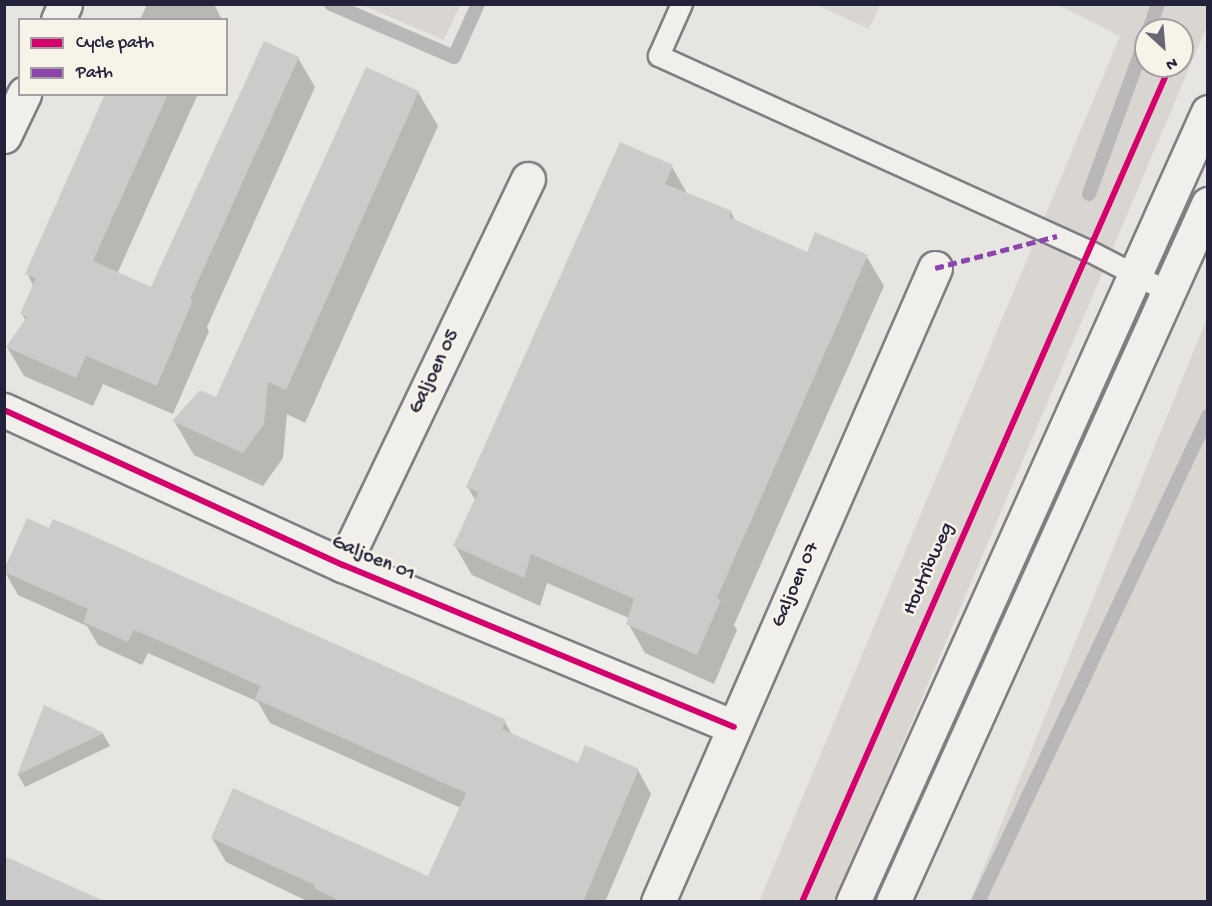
<!DOCTYPE html>
<html>
<head>
<meta charset="utf-8">
<style>
	body { margin:0 }
	#map { position:relative; width:1212px; height:906px; overflow:hidden; background:#e7e5e1; font-family:"Gochi Hand",sans-serif }
	div>[style] { position:absolute }
	[style*='--x'] { left:calc(var(--x)*1px); top:calc(var(--y)*1px); width:calc(var(--w)*1px); rotate:calc(var(--a)*1deg) }
	.green>* { inset:0; background:#d9d6d2 }
	.shadow>* { inset:0; background:#0003 }
	.stream>* { height:14px; margin:-7px; padding:0 7px; transform-origin:7px; border-radius:7px; background:#bab7b8 }
	.building>* { inset:0; background:#cdcbc9 }
	.roads { filter:drop-shadow(2px 0 #7f7e81) drop-shadow(-2px 0 #7f7e81) drop-shadow(0 2px #7f7e81) drop-shadow(0 -2px #7f7e81) }
	.lane>* { height:20px; margin:-10px; padding:0 10px; transform-origin:10px; border-radius:10px; background:#f0efeb }
	.street>* { height:33px; margin:-16.5px; padding:0 16.5px; transform-origin:16.5px; border-radius:16.5px; background:#f0efeb }
	.secondary>* { height:33px; margin:-16.5px; padding:0 16.5px; transform-origin:16.5px; border-radius:16.5px; background:#f0efeb }
	.quiet>* { height:4.5px; margin-top:-2.25px; transform-origin:0; background:repeating-linear-gradient(90deg,#8e44ad 0 9px,transparent 0 13.5px) }
	.cycleway>* { height:6px; margin:-3px; padding:0 3px; transform-origin:3px; border-radius:3px; background:#d6006c }
	span { translate:-50% -50%; white-space:nowrap; text-align:center; line-height:1.15; -webkit-text-stroke:5px #f7f3e8; paint-order:stroke }
	.street-label { font-size:20px; color:#22223b }
	.frame { position:absolute; inset:0; border:6px solid #22223b; pointer-events:none }
	.legend { position:absolute; left:18px; top:18px; width:210px; height:78px; box-sizing:border-box; background:#f7f3e8; border:2px solid #a29fa3; margin:0; padding:8px 10px; list-style:none; font-size:18px; color:#22223b }
	.legend li { display:flex; align-items:center; gap:12px; height:30px }
	.legend b { width:30px; border:2px solid #a29fa3 }
	.north { position:absolute; left:1134px; top:18px; width:60px; height:60px; box-sizing:border-box; background:#f7f3e8; border:2px solid #a29fa3; border-radius:50%; rotate:154deg; font-size:16px; font-weight:700; line-height:24px; text-align:center; color:#22223b }
	.north::after { content:''; display:block; margin:auto; width:21px; height:27px; background:#676675; clip-path:polygon(50% 0,100% 100%,50% 72%,0 100%) }
</style>
</head>
<body>
<div id="map">
	<div class="green">
		<div style="clip-path:polygon(362px 5px,460px 5px,444px 40px)"></div>
		<div style="clip-path:polygon(817px 5px,880px 5px,869px 29px)"></div>
		<div style="clip-path:polygon(evenodd,1058px 5px,1207px 5px,1207px 26px,836px 901px,759px 902px,1120px 36px,1058px 5px,1146px 30px,1182px 30px,1182px 66px,1146px 66px,1146px 30px)"></div>
		<div style="clip-path:polygon(1207px 318px,1207px 901px,970px 901px)"></div>
	</div>
	<div class="shadow">
		<div style="clip-path:polygon(147px 4px,214px 4px,222px 20px,140px 20px)"></div>
		<div style="clip-path:polygon(298px 58px,315px 87px,207px 327px,209px 331px,173px 414px,103px 384px,93px 406px,24px 376px,7px 347px,26px 321px,22px 314px,34px 287px,27px 273px,107px 94px,198px 94px,117px 274px,151px 289px)"></div>
		<div style="clip-path:polygon(418px 92px,438px 126px,305px 423px,287px 414px,283px 458px,263px 486px,194px 455px,174px 421px,217px 399px)"></div>
		<div style="clip-path:polygon(672px 167px,688px 195px,731px 212px,736px 222px,807px 254px,867px 257px,884px 286px,734px 625px,737px 630px,714px 684px,645px 653px,628px 623px,629px 618px,547px 583px,540px 606px,472px 575px,455px 546px,476px 501px,467px 486px)"></div>
		<div style="clip-path:polygon(27px 520px,505px 722px,512px 735px,578px 765px,638px 770px,651px 794px,605px 902px,309px 902px,226px 862px,212px 838px,429px 878px,461px 808px,270px 723px,258px 702px,191px 672px,148px 653px,142px 665px,98px 645px,87px 626px,18px 595px,4px 570px)"></div>
		<div style="clip-path:polygon(44px 709px,103px 734px,110px 746px,25px 787px,18px 775px)"></div>
	</div>
	<div class="stream">
		<div style="--x:331;--y:4;--w:134;--a:23.3"></div>
		<div style="--x:454;--y:57;--w:58;--a:-65.6"></div>
		<div style="--x:1149;--y:30;--w:28;--a:-71"></div>
		<div style="--x:1089;--y:194;--w:166;--a:-69.9"></div>
		<div style="--x:978;--y:902;--w:538;--a:-64.67"></div>
	</div>
	<div class="building">
		<div style="clip-path:polygon(264px 41px,299px 57px,190px 299px,193px 300px,157px 386px,86px 356px,76px 378px,6px 347px,27px 317px,20px 314px,36px 278px,25px 274px,105px 94px,168px 94px,93px 261px,151px 287px)"></div>
		<div style="clip-path:polygon(366px 67px,419px 91px,286px 390px,268px 382px,264px 424px,243px 453px,172px 421px,200px 390px,216px 397px)"></div>
		<div style="clip-path:polygon(620px 142px,673px 165px,665px 184px,732px 211px,729px 217px,807px 252px,815px 232px,868px 255px,717px 598px,721px 600px,697px 655px,626px 624px,634px 599px,531px 554px,524px 578px,453px 546px,478px 492px,466px 487px)"></div>
		<div style="clip-path:polygon(27px 518px,49px 528px,53px 519px,75px 528px,506px 720px,502px 729px,578px 763px,585px 745px,639px 769px,583px 902px,342px 902px,314px 888px,315px 885px,211px 838px,233px 788px,428px 876px,466px 793px,255px 699px,260px 686px,176px 648px,134px 630px,128px 642px,83px 622px,88px 609px,4px 572px)"></div>
		<div style="clip-path:polygon(44px 705px,104px 733px,17px 775px)"></div>
		<div style="clip-path:polygon(4px 856px,106px 902px,4px 902px)"></div>
	</div>
	<div class="roads">
		<div class="lane">
			<div style="--x:682;--y:4;--w:57;--a:113.9"></div>
			<div style="--x:659;--y:56;--w:470;--a:24.4"></div>
			<div style="--x:1087;--y:250;--w:91;--a:27.4"></div>
		</div>
		<div class="street">
			<div style="--x:58;--y:20;--w:17;--a:-66"></div>
			<div style="--x:4;--y:136;--w:47;--a:-64.5"></div>
			<div style="--x:4;--y:410;--w:373;--a:24.6"></div>
			<div style="--x:343;--y:565;--w:423;--a:22.5"></div>
			<div style="--x:343;--y:565;--w:428;--a:-64.4"></div>
			<div style="--x:658;--y:902;--w:692;--a:-66.4"></div>
		</div>
		<div class="secondary">
			<div style="--x:853;--y:902;--w:866;--a:-65.8"></div>
			<div style="--x:893;--y:902;--w:766;--a:-65.71"></div>
		</div>
	</div>
	<div class="quiet">
		<div style="--x:935;--y:268;--w:126;--a:-14.7"></div>
	</div>
	<div class="cycleway">
		<div style="--x:4;--y:410;--w:373;--a:24.6"></div>
		<div style="--x:343;--y:565;--w:423;--a:22.5"></div>
		<div style="--x:802;--y:902;--w:913;--a:-66.24"></div>
	</div>
	<div class="street-label">
		<span style="left:435px;top:372px;rotate:-64deg">Galjoen 05</span>
		<span style="left:373px;top:559px;rotate:23deg">Galjoen 01</span>
		<span style="left:929px;top:569px;rotate:-66deg">Houtribweg</span>
		<span style="left:796px;top:585px;rotate:-66deg">Galjoen 07</span>
	</div>
	<div class="frame"></div>
	<ul class="legend">
	<li><b style="height:8px;background:#d6006c"></b>Cycle path</li>
	<li><b style="height:8px;background:#8e44ad"></b>Path</li>
	</ul>
	<div class="north">N</div>
</div>
</body>
</html>
